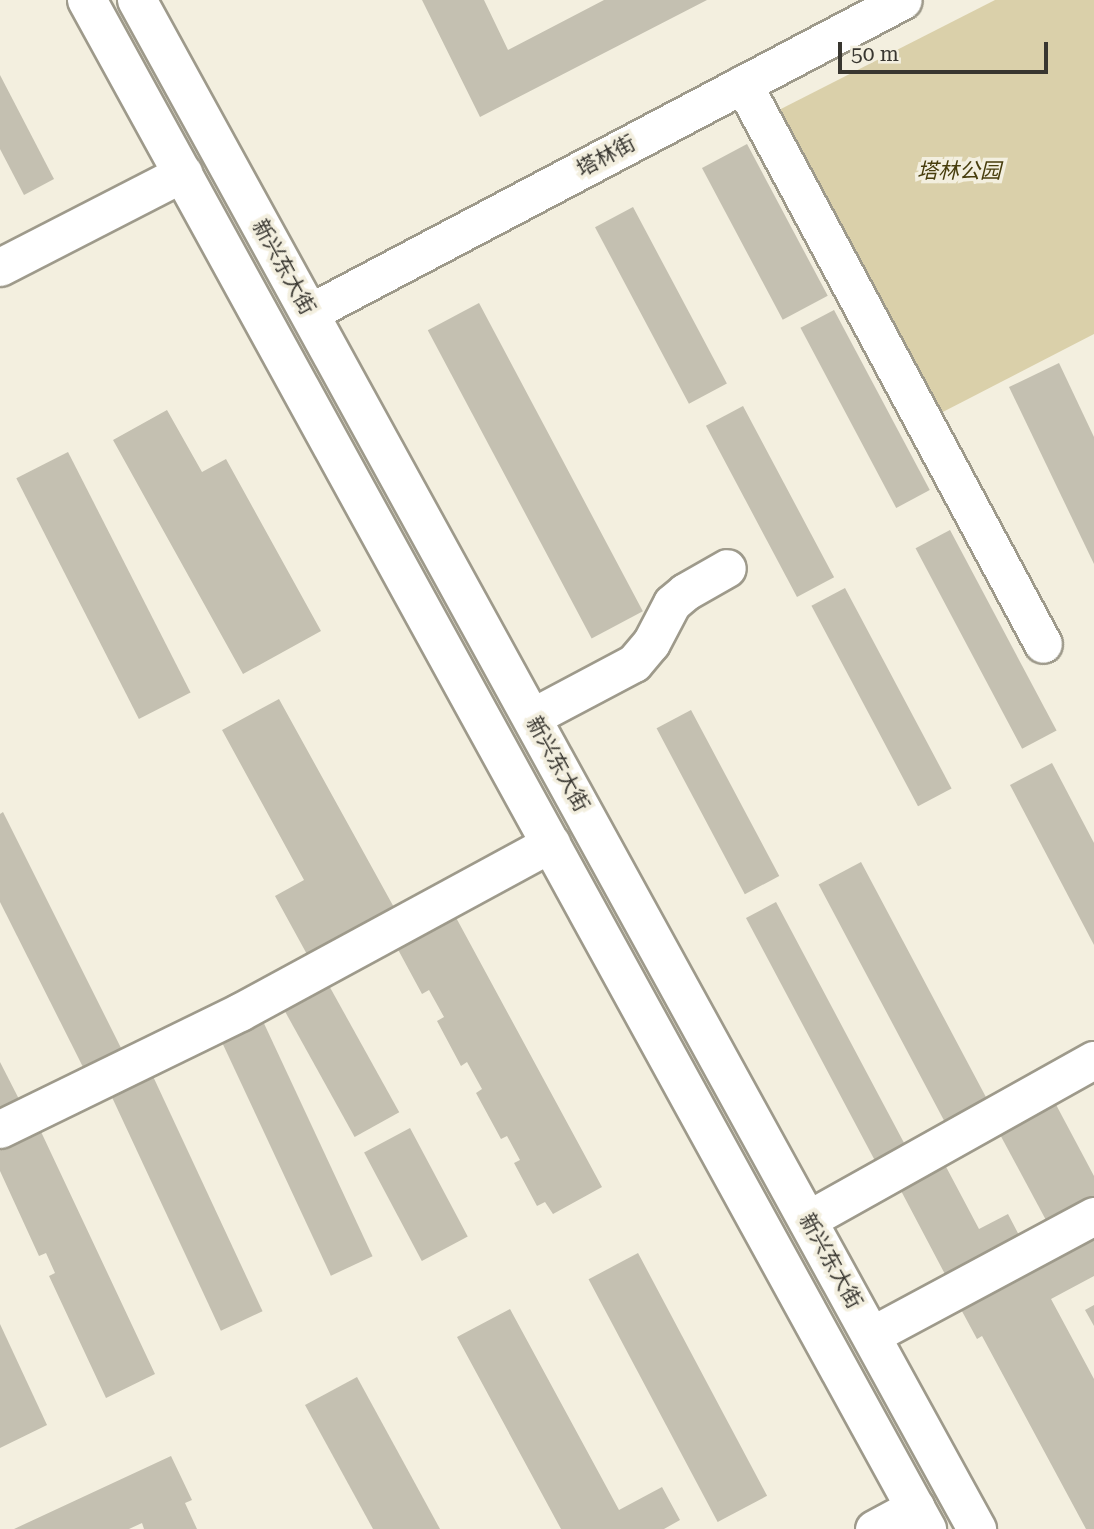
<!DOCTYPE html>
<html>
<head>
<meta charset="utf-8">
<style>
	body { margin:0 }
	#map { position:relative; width:1094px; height:1529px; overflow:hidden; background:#f3efdf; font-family:"Roboto Serif","Noto Sans SC",serif }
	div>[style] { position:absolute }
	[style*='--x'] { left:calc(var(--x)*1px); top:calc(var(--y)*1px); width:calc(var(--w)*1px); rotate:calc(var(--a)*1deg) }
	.green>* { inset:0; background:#dad0aa }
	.building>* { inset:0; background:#c4c0b1; transform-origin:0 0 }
	.roads { filter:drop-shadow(2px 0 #9e9a8b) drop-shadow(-2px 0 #9e9a8b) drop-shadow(0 2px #9e9a8b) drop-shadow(0 -2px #9e9a8b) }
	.minor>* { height:37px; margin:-18.5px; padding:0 18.5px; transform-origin:18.5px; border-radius:18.5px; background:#fff }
	.major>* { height:38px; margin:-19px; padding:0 19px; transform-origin:19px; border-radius:19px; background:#fff }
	span { translate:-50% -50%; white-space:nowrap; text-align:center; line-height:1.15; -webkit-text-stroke:7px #f3efdf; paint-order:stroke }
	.street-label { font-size:21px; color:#383630 }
	.park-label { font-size:21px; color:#473d0c; font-style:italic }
	.scale { position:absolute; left:838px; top:42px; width:210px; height:32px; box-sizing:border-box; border:4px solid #383630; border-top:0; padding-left:9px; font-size:21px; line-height:24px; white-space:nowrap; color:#383630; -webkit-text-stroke:5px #f3efdf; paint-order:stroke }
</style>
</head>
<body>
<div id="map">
	<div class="green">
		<div style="clip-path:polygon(995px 0,1094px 0,1094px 334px,937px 415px,773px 113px)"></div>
	</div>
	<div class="building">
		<div style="clip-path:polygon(422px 0,484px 0,508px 50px,604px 0,707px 0,480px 117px)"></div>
		<div style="clip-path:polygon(0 75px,54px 179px,24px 195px,0 149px)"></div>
		<div style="left:747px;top:144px;width:172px;height:51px;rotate:62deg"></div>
		<div style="left:633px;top:207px;width:200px;height:43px;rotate:62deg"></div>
		<div style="left:479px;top:303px;width:349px;height:58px;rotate:62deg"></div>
		<div style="left:834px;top:310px;width:204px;height:38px;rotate:62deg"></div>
		<div style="clip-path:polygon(1059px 363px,1094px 437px,1094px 564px,1009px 387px)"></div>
		<div style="left:743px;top:406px;width:194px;height:42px;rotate:62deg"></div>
		<div style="clip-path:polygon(167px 410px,202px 472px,226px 459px,321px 631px,243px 674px,113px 440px)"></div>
		<div style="left:68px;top:452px;width:270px;height:58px;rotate:63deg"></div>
		<div style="left:950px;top:530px;width:227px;height:39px;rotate:62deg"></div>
		<div style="left:845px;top:588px;width:227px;height:38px;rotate:62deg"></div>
		<div style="clip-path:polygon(279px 699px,396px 911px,309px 958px,275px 896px,304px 880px,222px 730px)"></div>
		<div style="left:691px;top:710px;width:188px;height:39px;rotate:62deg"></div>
		<div style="clip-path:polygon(1052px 763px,1094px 843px,1094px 945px,1010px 785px)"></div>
		<div style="clip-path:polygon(3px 812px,125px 1056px,87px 1075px,0 902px,0 814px)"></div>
		<div style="left:861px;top:862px;width:268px;height:48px;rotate:62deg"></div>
		<div style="left:776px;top:902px;width:274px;height:34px;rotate:62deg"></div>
		<div style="clip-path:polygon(453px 912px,602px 1187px,553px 1214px,545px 1202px,537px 1206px,514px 1163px,520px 1160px,507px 1136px,501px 1139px,476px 1093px,482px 1089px,467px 1062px,461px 1066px,437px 1021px,444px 1017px,429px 990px,422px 994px,395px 944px)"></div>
		<div style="left:327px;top:982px;width:149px;height:51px;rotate:61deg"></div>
		<div style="left:261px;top:1017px;width:264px;height:46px;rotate:65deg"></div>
		<div style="clip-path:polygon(0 1062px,22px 1105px,0 1116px)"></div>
		<div style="left:151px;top:1072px;width:264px;height:46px;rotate:65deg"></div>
		<div style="clip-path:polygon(1053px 1099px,1094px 1176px,1094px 1197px,1047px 1222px,997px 1129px)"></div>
		<div style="clip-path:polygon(35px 1119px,155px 1374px,106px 1398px,49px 1276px,55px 1273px,46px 1253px,39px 1256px,0 1171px,0 1136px)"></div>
		<div style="left:410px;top:1128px;width:123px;height:52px;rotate:62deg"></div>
		<div style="clip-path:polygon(944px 1163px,979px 1229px,1008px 1214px,1021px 1239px,947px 1278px,899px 1187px)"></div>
		<div style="clip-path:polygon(1094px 1228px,1094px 1276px,1051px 1299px,1094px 1379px,1094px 1529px,1086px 1529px,982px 1336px,977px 1339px,957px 1302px)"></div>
		<div style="left:638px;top:1253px;width:275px;height:56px;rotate:62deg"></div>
		<div style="clip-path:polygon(1094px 1305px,1094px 1326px,1085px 1310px)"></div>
		<div style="clip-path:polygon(510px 1309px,619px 1510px,662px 1487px,680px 1520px,664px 1529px,561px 1529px,457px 1337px)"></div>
		<div style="clip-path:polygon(0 1324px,47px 1425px,0 1448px)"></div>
		<div style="clip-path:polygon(357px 1377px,440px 1529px,373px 1529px,305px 1405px)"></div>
		<div style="clip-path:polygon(171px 1456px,192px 1500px,185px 1503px,197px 1529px,144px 1529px,142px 1523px,129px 1529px,14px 1529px)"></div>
	</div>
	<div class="roads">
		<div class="minor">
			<div style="--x:743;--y:84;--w:635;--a:61.82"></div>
			<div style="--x:0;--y:267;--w:206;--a:-27.2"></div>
			<div style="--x:309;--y:313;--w:671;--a:-27.79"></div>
			<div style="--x:532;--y:717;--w:115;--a:-27.9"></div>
			<div style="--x:634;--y:663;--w:26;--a:-50"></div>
			<div style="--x:651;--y:643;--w:45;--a:-62.3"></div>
			<div style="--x:672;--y:603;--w:17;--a:-40"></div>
			<div style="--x:685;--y:592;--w:48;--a:-29.7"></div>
			<div style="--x:0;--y:1129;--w:267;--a:-26"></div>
			<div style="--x:240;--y:1012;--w:354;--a:-28.5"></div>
			<div style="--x:809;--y:1219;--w:326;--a:-29.2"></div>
			<div style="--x:872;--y:1335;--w:252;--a:-28.2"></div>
			<div style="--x:874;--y:1529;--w:47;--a:-28.2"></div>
		</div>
		<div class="major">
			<div style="--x:87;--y:0;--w:1745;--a:61.22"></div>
			<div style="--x:137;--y:0;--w:1745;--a:61.22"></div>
		</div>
	</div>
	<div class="street-label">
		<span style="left:606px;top:156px;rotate:-28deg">塔林街</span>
		<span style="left:284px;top:267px;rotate:61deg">新兴东大街</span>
		<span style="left:558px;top:764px;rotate:61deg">新兴东大街</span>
		<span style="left:831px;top:1261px;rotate:61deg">新兴东大街</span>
	</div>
	<div class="park-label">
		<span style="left:959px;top:171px">塔林公园</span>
	</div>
	<div class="scale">50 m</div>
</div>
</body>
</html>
